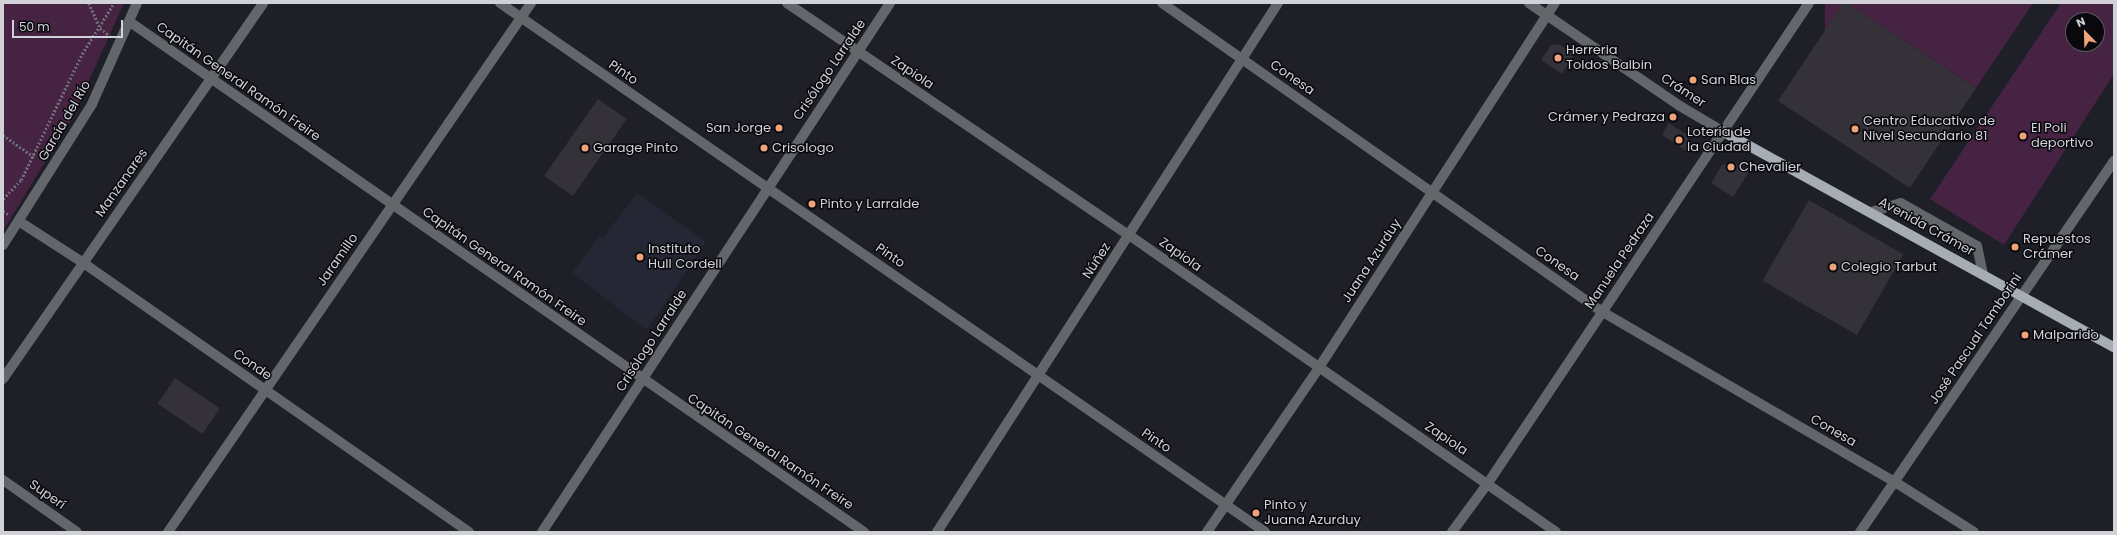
<!DOCTYPE html>
<html>
<head>
<meta charset="utf-8">
<style>
	body { margin:0 }
	#map { position:relative; width:2117px; height:535px; overflow:hidden; background:#1e1f27; font-family:Poppins,sans-serif }
	div>[style] { position:absolute }
	[style*='--x'] { left:calc(var(--x)*1px); top:calc(var(--y)*1px); width:calc(var(--w)*1px); rotate:calc(var(--a)*1deg) }
	.built>* { inset:0; background:#252735 }
	.green>* { inset:0; background:#462243; transform-origin:0 0 }
	.building>* { inset:0; background:#343139; transform-origin:0 0 }
	.path>* { height:2.5px; margin-top:-1.25px; transform-origin:0; background:repeating-linear-gradient(90deg,#6e7076 0 2px,transparent 0 4px) }
	.minor>* { height:10px; margin:-5px; padding:0 5px; transform-origin:5px; border-radius:5px; background:#63666a }
	.major>* { height:10px; margin:-5px; padding:0 5px; transform-origin:5px; border-radius:5px; background:#a6adb5 }
	.dots>* { width:11px; height:11px; translate:-50% -50%; box-sizing:border-box; border:2px solid #09090d; border-radius:50% }
	span { translate:-50% -50%; white-space:nowrap; text-align:center; line-height:1.15; -webkit-text-stroke:3px #09090d; paint-order:stroke }
	.poi-label { font-size:13px; color:#d0d2d7 }
	.left { translate:0 -50%; text-align:left }
	.right { translate:-100% -50%; text-align:right }
	.street-label { font-size:13px; color:#d0d2d7 }
	.frame { position:absolute; inset:0; border:4px solid #d0d2d7; pointer-events:none }
	.north { position:absolute; left:2065px; top:12px; width:40px; height:40px; box-sizing:border-box; background:#09090d; border:1px solid #59595e; border-radius:50%; rotate:337deg; font-size:11px; font-weight:700; line-height:16px; text-align:center; color:#d0d2d7 }
	.north::after { content:''; display:block; margin:auto; width:14px; height:18px; background:#f0a279; clip-path:polygon(50% 0,100% 100%,50% 72%,0 100%) }
	.scale { position:absolute; left:12px; top:20px; width:111px; height:18px; box-sizing:border-box; border:2px solid #d0d2d7; border-top:0; padding-left:5px; font-size:12px; line-height:14px; white-space:nowrap; color:#d0d2d7; -webkit-text-stroke:3px #09090d; paint-order:stroke }
</style>
</head>
<body>
<div id="map">
	<div class="built">
		<div style="clip-path:polygon(637px 193px,706px 242px,647px 330px,572px 273px,599px 236px,603px 238px)"></div>
	</div>
	<div class="green">
		<div style="clip-path:polygon(3px 3px,124px 3px,73px 116px,3px 231px)"></div>
		<div style="left:1825px;top:3px;width:18px;height:107px"></div>
		<div style="clip-path:polygon(1847px 3px,2033px 3px,1976px 88px)"></div>
		<div style="clip-path:polygon(evenodd,2061px 3px,2114px 3px,2114px 74px,2004px 245px,1930px 199px,2061px 3px,2073px 20px,2097px 20px,2097px 44px,2073px 44px,2073px 20px)"></div>
	</div>
	<div class="building">
		<div style="clip-path:polygon(1843px 3px,1847px 3px,1976px 88px,1910px 188px,1778px 101px)"></div>
		<div style="clip-path:polygon(1559px 44px,1574px 55px,1562px 74px,1541px 60px,1551px 45px)"></div>
		<div style="left:598px;top:99px;width:35px;height:94px;rotate:35deg"></div>
		<div style="clip-path:polygon(1669px 123px,1687px 135px,1691px 154px,1662px 135px)"></div>
		<div style="clip-path:polygon(1733px 162px,1749px 172px,1733px 197px,1711px 183px,1722px 165px)"></div>
		<div style="left:1809px;top:200px;width:109px;height:93px;rotate:30deg"></div>
		<div style="left:175px;top:378px;width:54px;height:31px;rotate:34deg"></div>
	</div>
	<div class="path">
		<div style="--x:89;--y:3;--w:27;--a:66"></div>
		<div style="--x:100;--y:28;--w:13;--a:39"></div>
		<div style="--x:3;--y:135;--w:37;--a:35"></div>
		<div style="--x:3;--y:199;--w:26;--a:-47"></div>
		<div style="--x:21;--y:180;--w:140;--a:-64.2"></div>
		<div style="--x:82;--y:54;--w:60;--a:-57.9"></div>
		<div style="--x:3;--y:211;--w:7;--a:34"></div>
	</div>
	<div class="minor">
		<div style="--x:500;--y:3;--w:930;--a:34.66"></div>
		<div style="--x:787;--y:3;--w:413;--a:34.2"></div>
		<div style="--x:1129;--y:235;--w:520;--a:34.82"></div>
		<div style="--x:1162;--y:3;--w:536;--a:35.05"></div>
		<div style="--x:1601;--y:311;--w:340;--a:30.2"></div>
		<div style="--x:1895;--y:482;--w:93;--a:32.3"></div>
		<div style="--x:1529;--y:3;--w:183;--a:34.3"></div>
		<div style="--x:1680;--y:106;--w:51;--a:30.6"></div>
		<div style="--x:130;--y:22;--w:894;--a:34.79"></div>
		<div style="--x:1871;--y:212;--w:31;--a:-17"></div>
		<div style="--x:1901;--y:203;--w:87;--a:29.5"></div>
		<div style="--x:1977;--y:246;--w:29;--a:78"></div>
		<div style="--x:20;--y:222;--w:74;--a:32.8"></div>
		<div style="--x:82;--y:262;--w:472;--a:34.9"></div>
		<div style="--x:3;--y:245;--w:167;--a:-57.7"></div>
		<div style="--x:92;--y:104;--w:111;--a:-66"></div>
		<div style="--x:3;--y:379;--w:457;--a:-55.3"></div>
		<div style="--x:3;--y:480;--w:90;--a:35.1"></div>
		<div style="--x:168;--y:532;--w:642;--a:-55.54"></div>
		<div style="--x:542;--y:532;--w:633;--a:-56.66"></div>
		<div style="--x:937;--y:532;--w:629;--a:-57.19"></div>
		<div style="--x:1207;--y:532;--w:197;--a:-55.7"></div>
		<div style="--x:1318;--y:369;--w:436;--a:-57.1"></div>
		<div style="--x:1452;--y:532;--w:61;--a:-53.7"></div>
		<div style="--x:1488;--y:483;--w:577;--a:-56.23"></div>
		<div style="--x:1860;--y:532;--w:450;--a:-55.6"></div>
	</div>
	<div class="major">
		<div style="--x:1724;--y:132;--w:445;--a:28.9"></div>
	</div>
	<div class="dots">
		<div style="left:1558px;top:58px;background:#f0a279"></div>
		<div style="left:1693px;top:80px;background:#f0a279"></div>
		<div style="left:1673px;top:117px;background:#f0a279"></div>
		<div style="left:779px;top:128px;background:#f0a279"></div>
		<div style="left:1855px;top:129px;background:#f0a279"></div>
		<div style="left:2023px;top:136px;background:#f0a279"></div>
		<div style="left:1679px;top:140px;background:#f0a279"></div>
		<div style="left:585px;top:148px;background:#f0a279"></div>
		<div style="left:764px;top:148px;background:#f0a279"></div>
		<div style="left:1731px;top:167px;background:#f0a279"></div>
		<div style="left:812px;top:204px;background:#f0a279"></div>
		<div style="left:2015px;top:247px;background:#f0a279"></div>
		<div style="left:640px;top:257px;background:#f0a279"></div>
		<div style="left:1833px;top:267px;background:#f0a279"></div>
		<div style="left:2025px;top:335px;background:#f0a279"></div>
		<div style="left:1256px;top:513px;background:#f0a279"></div>
	</div>
	<div class="poi-label">
		<span class="left" style="left:1566px;top:58px">Herreria<br>Toldos Balbin</span>
		<span class="left" style="left:1701px;top:80px">San Blas</span>
		<span class="right" style="left:1665px;top:117px">Crámer y Pedraza</span>
		<span class="left" style="left:1863px;top:129px">Centro Educativo de<br>Nivel Secundario 81</span>
		<span class="right" style="left:771px;top:128px">San Jorge</span>
		<span class="left" style="left:2031px;top:136px">El Poli<br>deportivo</span>
		<span class="left" style="left:1687px;top:140px">Lotería de<br>la Ciudad</span>
		<span class="left" style="left:593px;top:148px">Garage Pinto</span>
		<span class="left" style="left:772px;top:148px">Crisologo</span>
		<span class="left" style="left:1739px;top:167px">Chevalier</span>
		<span class="left" style="left:820px;top:204px">Pinto y Larralde</span>
		<span class="left" style="left:2023px;top:247px">Repuestos<br>Crámer</span>
		<span class="left" style="left:648px;top:257px">Instituto<br>Hull Cordell</span>
		<span class="left" style="left:1841px;top:267px">Colegio Tarbut</span>
		<span class="left" style="left:2033px;top:335px">Malparido</span>
		<span class="left" style="left:1264px;top:513px">Pinto y<br>Juana Azurduy</span>
	</div>
	<div class="street-label">
		<span style="left:830px;top:70px;rotate:-56deg">Crisólogo Larralde</span>
		<span style="left:623px;top:73px;rotate:35deg">Pinto</span>
		<span style="left:912px;top:73px;rotate:34deg">Zapiola</span>
		<span style="left:1292px;top:78px;rotate:35deg">Conesa</span>
		<span style="left:238px;top:82px;rotate:35deg">Capitán General Ramón Freire</span>
		<span style="left:1683px;top:91px;rotate:33deg">Crámer</span>
		<span style="left:65px;top:121px;rotate:-60deg">García del Río</span>
		<span style="left:122px;top:183px;rotate:-55deg">Manzanares</span>
		<span style="left:1926px;top:227px;rotate:29deg">Avenida Crámer</span>
		<span style="left:1180px;top:255px;rotate:35deg">Zapiola</span>
		<span style="left:890px;top:256px;rotate:35deg">Pinto</span>
		<span style="left:338px;top:260px;rotate:-55deg">Jaramillo</span>
		<span style="left:1097px;top:261px;rotate:-57deg">Núñez</span>
		<span style="left:1372px;top:261px;rotate:-57deg">Juana Azurduy</span>
		<span style="left:1620px;top:261px;rotate:-56deg">Manuela Pedraza</span>
		<span style="left:1557px;top:264px;rotate:35deg">Conesa</span>
		<span style="left:504px;top:267px;rotate:35deg">Capitán General Ramón Freire</span>
		<span style="left:1976px;top:339px;rotate:-56deg">José Pascual Tamborini</span>
		<span style="left:652px;top:341px;rotate:-57deg">Crisólogo Larralde</span>
		<span style="left:252px;top:365px;rotate:35deg">Conde</span>
		<span style="left:1833px;top:431px;rotate:30deg">Conesa</span>
		<span style="left:1446px;top:439px;rotate:34deg">Zapiola</span>
		<span style="left:1156px;top:441px;rotate:34deg">Pinto</span>
		<span style="left:770px;top:452px;rotate:34deg">Capitán General Ramón Freire</span>
		<span style="left:47px;top:495px;rotate:35deg">Superí</span>
	</div>
	<div class="frame"></div>
	<div class="north">N</div>
	<div class="scale">50 m</div>
</div>
</body>
</html>
